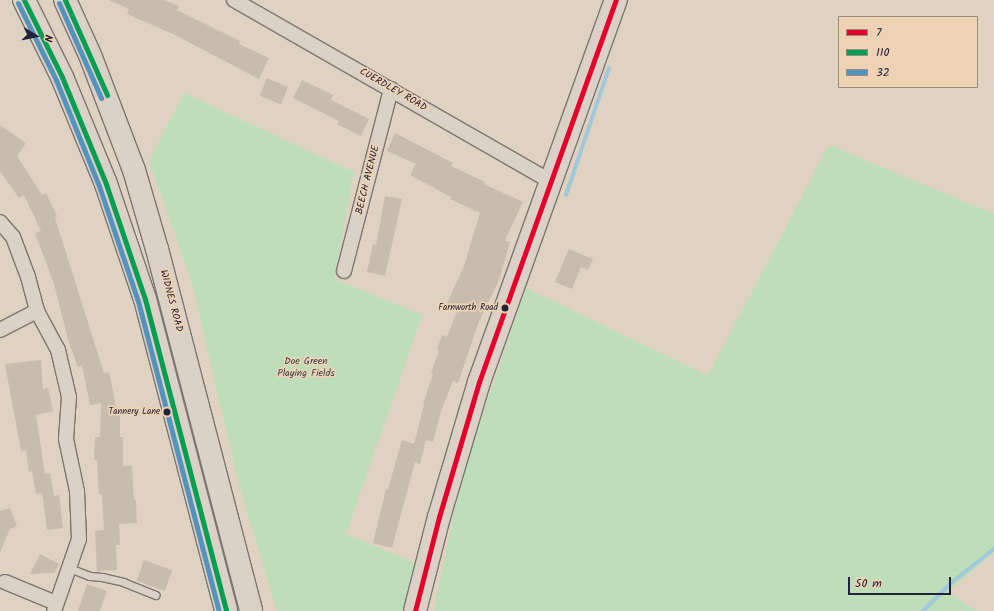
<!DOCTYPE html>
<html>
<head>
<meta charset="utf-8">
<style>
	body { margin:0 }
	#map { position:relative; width:994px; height:611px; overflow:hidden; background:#e0d2c1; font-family:Kalam,sans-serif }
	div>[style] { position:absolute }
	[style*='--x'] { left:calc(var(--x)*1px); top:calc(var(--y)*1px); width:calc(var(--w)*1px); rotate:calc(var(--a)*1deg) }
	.green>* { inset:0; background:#bddeb9; transform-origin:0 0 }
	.stream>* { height:4px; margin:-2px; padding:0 2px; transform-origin:2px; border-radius:2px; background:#a0c8da }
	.building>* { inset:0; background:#c8bcaf; transform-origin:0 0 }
	.roads { filter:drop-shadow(1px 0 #7c7673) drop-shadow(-1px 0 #7c7673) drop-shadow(0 1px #7c7673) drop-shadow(0 -1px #7c7673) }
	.lane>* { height:7px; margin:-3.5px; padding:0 3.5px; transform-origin:3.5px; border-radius:3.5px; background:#dbd1c6 }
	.street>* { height:14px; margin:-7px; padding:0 7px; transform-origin:7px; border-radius:7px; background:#dbd1c6 }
	.primary>* { height:22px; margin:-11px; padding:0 11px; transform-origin:11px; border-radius:11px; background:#dbd1c6 }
	.bus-1>* { height:5px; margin:-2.5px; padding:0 2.5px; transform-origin:2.5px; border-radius:2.5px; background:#e4002b }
	.bus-2>* { height:5px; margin:-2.5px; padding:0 2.5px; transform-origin:2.5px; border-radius:2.5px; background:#029f50 }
	.bus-3>* { height:5px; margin:-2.5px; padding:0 2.5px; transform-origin:2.5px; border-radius:2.5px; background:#5393be }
	.dots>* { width:11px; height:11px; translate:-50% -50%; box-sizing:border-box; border:2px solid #edd3b4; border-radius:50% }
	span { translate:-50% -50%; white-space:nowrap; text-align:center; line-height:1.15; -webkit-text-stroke:3.5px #edd3b4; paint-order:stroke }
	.bus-label { font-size:9px; color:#22223b }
	.right { translate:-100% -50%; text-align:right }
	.street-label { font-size:10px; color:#22223b }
	.park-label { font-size:10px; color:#35404d }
	.legend { position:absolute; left:838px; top:16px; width:140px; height:72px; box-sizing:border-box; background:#edd3b4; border:1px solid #9c8c84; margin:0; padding:5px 7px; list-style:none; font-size:12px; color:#22223b }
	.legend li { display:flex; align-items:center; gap:8px; height:20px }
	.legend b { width:20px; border:1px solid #9c8c84 }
	.north { position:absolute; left:16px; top:16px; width:40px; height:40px; -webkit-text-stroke:3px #edd3b4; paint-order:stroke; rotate:100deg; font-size:11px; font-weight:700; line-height:16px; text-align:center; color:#22223b }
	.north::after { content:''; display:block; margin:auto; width:14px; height:18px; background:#22223b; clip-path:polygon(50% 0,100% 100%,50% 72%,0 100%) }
	.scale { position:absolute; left:848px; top:577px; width:103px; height:18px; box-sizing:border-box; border:2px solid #22223b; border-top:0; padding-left:5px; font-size:12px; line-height:14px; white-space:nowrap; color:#22223b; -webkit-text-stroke:3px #edd3b4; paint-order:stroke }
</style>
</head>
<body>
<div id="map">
	<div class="green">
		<div style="clip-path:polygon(184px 93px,354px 172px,334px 279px,422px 315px,346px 534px,417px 564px,402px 611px,277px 611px,238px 481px,192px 283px,149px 161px)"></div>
		<div style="clip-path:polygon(829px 145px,994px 214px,994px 553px,947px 592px,977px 611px,434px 611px,462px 475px,526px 288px,708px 376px)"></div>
		<div style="left:217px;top:505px;width:109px;height:10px;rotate:76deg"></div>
	</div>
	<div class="stream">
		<div style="--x:566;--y:195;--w:134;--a:-71.3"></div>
		<div style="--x:923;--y:611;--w:40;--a:-45"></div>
		<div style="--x:951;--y:583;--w:55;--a:-38.3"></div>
	</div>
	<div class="building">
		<div style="clip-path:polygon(109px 0,165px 0,179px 6px,177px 10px,240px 41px,239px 44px,269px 58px,259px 79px,175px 35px,127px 14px,129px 9px)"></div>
		<div style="left:267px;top:78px;width:23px;height:19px;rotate:23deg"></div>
		<div style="clip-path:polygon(302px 80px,333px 95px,331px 100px,369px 119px,361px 136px,337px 124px,339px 121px,293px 98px)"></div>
		<div style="clip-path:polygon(0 125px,26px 143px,17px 156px,42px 195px,46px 193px,57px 216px,55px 218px,104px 373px,109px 372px,116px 407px,120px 407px,120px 437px,123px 437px,123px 466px,132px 466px,134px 500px,136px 500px,137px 523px,119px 524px,120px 545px,116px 545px,117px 570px,97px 571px,95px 531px,104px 530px,102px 494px,99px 494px,97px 460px,94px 460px,95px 437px,100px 437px,101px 403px,90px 405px,82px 365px,78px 367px,69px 343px,54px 284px,35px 233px,41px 231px,24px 195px,19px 198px,0 171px)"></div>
		<div style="clip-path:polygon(395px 133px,453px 163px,451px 166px,485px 182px,484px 184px,523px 202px,505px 240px,510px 242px,499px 280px,478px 324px,458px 383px,453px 381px,441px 411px,433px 442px,426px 440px,420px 464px,415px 462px,392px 548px,373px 543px,386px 489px,388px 489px,402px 440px,414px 444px,424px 405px,423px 404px,433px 374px,431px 373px,439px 351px,437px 350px,442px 335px,447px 337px,457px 311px,446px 306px,464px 266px,480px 213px,450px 199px,451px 197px,410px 175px,416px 164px,387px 151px)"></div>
		<div style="clip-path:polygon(385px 196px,402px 199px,385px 276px,367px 272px,373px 244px,376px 245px)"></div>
		<div style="clip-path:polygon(569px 249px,593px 259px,588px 270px,581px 267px,572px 289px,555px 282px)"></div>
		<div style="clip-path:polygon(41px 360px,43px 389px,48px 388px,53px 411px,36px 415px,45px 474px,50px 473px,54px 496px,59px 495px,63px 528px,47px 530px,42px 493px,36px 494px,32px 471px,29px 472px,26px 450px,21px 451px,5px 364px)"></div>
		<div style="clip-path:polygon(10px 508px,17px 526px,10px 529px,0 552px,0 511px)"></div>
		<div style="clip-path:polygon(40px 554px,59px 564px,54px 573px,30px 574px)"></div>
		<div style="left:144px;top:560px;width:30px;height:22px;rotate:20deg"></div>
		<div style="clip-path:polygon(87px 584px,107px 591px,100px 611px,78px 611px)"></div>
	</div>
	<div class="roads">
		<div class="lane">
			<div style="--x:69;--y:568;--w:22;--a:21"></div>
			<div style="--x:90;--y:576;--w:12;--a:5"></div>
			<div style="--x:102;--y:577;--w:22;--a:13"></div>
			<div style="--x:123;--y:582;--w:35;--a:22"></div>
		</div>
		<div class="street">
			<div style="--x:234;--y:0;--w:366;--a:29.8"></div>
			<div style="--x:0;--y:222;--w:20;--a:49"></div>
			<div style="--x:13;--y:237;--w:43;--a:69.4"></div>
			<div style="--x:28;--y:277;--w:35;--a:75"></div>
			<div style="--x:37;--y:311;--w:44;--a:61.7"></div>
			<div style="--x:58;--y:350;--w:48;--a:76.8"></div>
			<div style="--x:69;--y:397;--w:42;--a:94.1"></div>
			<div style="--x:66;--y:439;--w:53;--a:78.1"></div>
			<div style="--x:77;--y:491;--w:48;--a:87.6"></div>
			<div style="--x:79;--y:539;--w:76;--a:109.1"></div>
			<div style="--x:344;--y:271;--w:188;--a:-75.5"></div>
			<div style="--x:0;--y:330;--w:42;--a:-27.2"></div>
			<div style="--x:5;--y:582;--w:55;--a:22.4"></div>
		</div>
		<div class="primary">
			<div style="--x:24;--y:0;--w:86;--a:63.7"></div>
			<div style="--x:62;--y:77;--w:116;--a:67.6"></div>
			<div style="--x:106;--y:184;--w:121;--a:71.3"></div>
			<div style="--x:145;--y:299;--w:322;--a:75.4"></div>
			<div style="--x:65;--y:0;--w:60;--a:65.6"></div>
			<div style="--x:90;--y:55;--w:123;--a:69.1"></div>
			<div style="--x:134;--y:170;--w:82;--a:73.8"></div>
			<div style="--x:157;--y:249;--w:374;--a:75.4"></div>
			<div style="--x:415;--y:611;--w:97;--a:-75.7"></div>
			<div style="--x:439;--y:517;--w:141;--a:-73.5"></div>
			<div style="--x:479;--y:382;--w:406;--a:-70.3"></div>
		</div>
	</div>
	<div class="bus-1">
		<div style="--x:415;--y:611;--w:97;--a:-75.7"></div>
		<div style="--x:439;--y:517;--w:141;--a:-73.5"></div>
		<div style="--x:479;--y:382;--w:406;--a:-70.3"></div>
	</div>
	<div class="bus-2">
		<div style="--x:24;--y:0;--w:86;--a:63.7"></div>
		<div style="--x:62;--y:77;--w:116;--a:67.6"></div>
		<div style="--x:106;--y:184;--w:121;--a:71.3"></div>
		<div style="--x:145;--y:299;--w:322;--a:75.4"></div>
		<div style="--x:65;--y:0;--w:104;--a:66.1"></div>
	</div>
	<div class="bus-3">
		<div style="--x:18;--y:3;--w:86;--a:63.7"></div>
		<div style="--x:56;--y:80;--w:114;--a:67.9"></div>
		<div style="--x:99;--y:186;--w:121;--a:71.3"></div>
		<div style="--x:138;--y:301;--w:320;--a:75.4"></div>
		<div style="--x:59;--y:3;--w:104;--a:66.1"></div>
	</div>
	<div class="dots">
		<div style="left:505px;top:308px;background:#22223b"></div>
		<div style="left:167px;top:412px;background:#22223b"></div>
	</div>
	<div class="bus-label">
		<span class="right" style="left:498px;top:308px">Farnworth Road</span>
		<span class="right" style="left:160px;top:412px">Tannery Lane</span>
	</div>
	<div class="street-label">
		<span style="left:393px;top:90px;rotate:30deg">CUERDLEY ROAD</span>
		<span style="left:368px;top:180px;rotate:-76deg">BEECH AVENUE</span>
		<span style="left:171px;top:301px;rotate:75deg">WIDNES ROAD</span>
	</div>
	<div class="park-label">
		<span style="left:306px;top:367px">Doe Green<br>Playing Fields</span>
	</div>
	<ul class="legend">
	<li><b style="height:5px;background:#e4002b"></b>7</li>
	<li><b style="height:5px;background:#029f50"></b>110</li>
	<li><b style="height:5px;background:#5393be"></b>32</li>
	</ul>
	<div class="north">N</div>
	<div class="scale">50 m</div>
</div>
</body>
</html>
